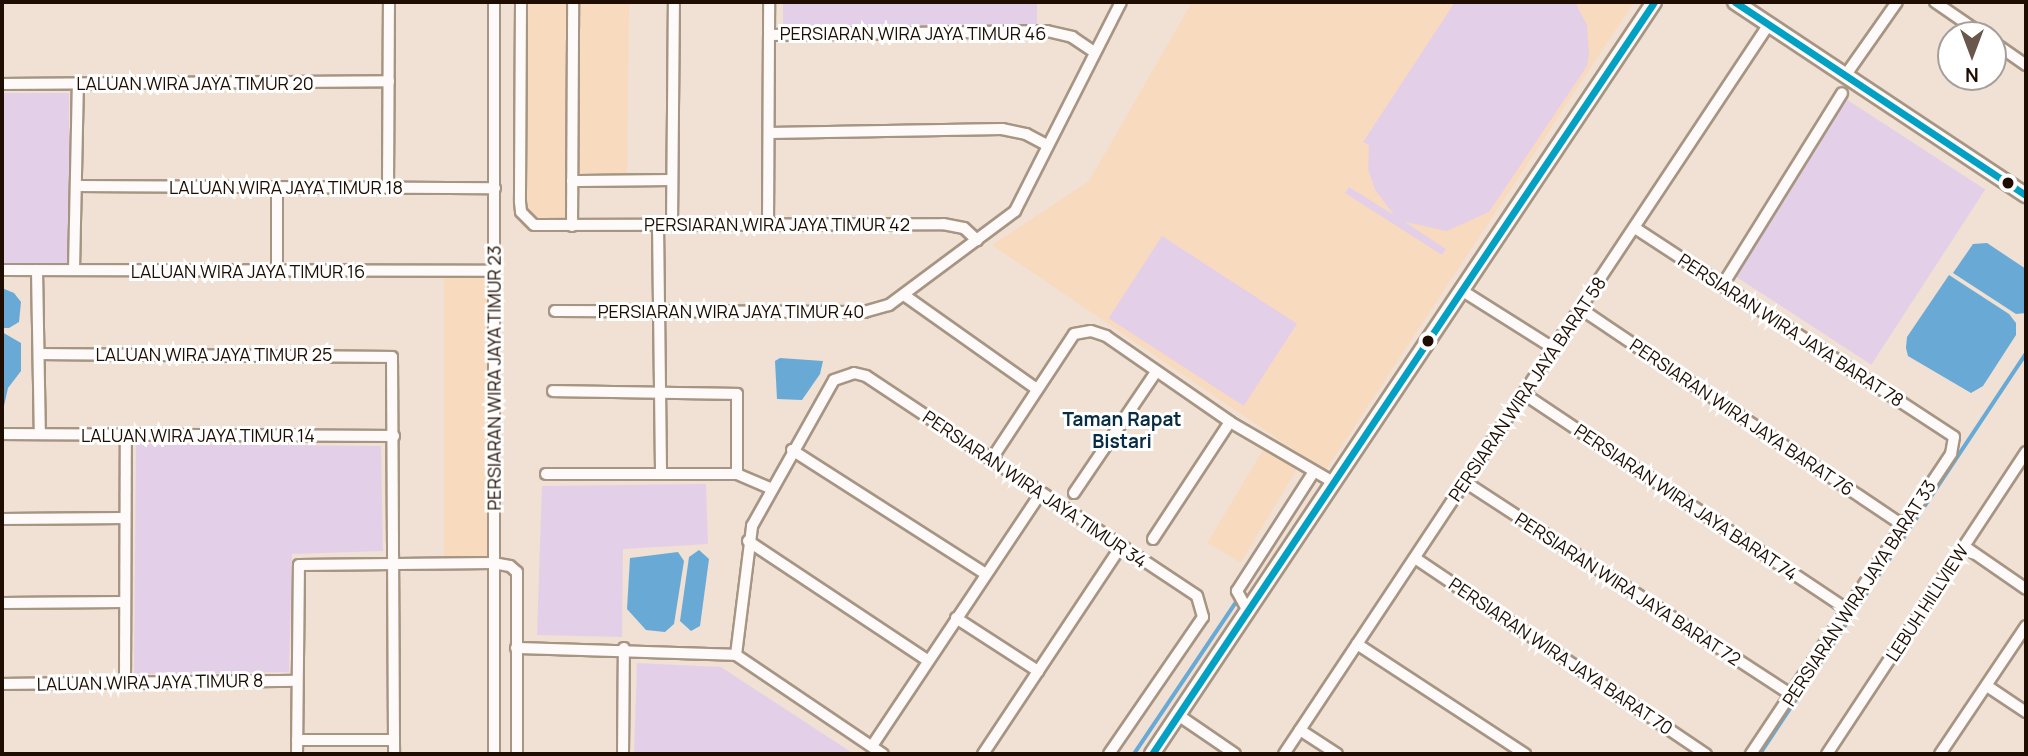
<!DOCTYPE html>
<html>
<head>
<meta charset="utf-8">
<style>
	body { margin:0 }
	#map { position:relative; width:2028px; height:756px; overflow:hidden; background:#f0e1d4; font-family:Manrope,sans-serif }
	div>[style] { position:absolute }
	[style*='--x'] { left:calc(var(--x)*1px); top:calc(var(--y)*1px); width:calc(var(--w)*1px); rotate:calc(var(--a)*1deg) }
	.built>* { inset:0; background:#f8dabf; transform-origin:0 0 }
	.green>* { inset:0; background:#e3d0e8; transform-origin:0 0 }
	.water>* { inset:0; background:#68a9d5 }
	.stream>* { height:3.5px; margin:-1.75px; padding:0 1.75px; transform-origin:1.75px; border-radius:1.75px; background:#68a9d5 }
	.roads { filter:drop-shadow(2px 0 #a79583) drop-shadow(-2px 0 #a79583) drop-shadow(0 2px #a79583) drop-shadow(0 -2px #a79583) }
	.minor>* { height:10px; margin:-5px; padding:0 5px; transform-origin:5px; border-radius:5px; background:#fdfaf9 }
	.tertiary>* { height:14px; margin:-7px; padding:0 7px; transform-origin:7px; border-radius:7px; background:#fdfaf9 }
	.bus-1>* { height:7px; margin:-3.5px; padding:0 3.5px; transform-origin:3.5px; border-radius:3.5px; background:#02a1c4 }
	.dots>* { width:19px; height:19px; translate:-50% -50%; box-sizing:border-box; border:4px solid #fff; border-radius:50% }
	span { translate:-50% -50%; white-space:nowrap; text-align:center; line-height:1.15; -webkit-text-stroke:6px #fff; paint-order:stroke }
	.street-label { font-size:18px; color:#1e0d00 }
	.neighbourhood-label { font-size:19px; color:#082c44; font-weight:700 }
	.frame { position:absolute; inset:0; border:4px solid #1e0d00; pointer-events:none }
	.north { position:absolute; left:1937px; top:21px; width:70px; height:70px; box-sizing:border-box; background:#fff; border:2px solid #a59e99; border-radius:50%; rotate:180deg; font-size:19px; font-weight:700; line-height:28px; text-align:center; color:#1e0d00 }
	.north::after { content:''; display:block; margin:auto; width:24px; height:32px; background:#68574a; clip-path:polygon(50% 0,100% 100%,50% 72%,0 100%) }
</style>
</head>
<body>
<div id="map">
	<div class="built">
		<div style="clip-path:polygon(521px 2px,629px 2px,627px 180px,573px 182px,573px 228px,521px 228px)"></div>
		<div style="clip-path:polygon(1192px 2px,1634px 2px,1325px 471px,992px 245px,1089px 181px)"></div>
		<div style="left:444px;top:272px;width:51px;height:293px"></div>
		<div style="left:1266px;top:445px;width:39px;height:114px;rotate:31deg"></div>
	</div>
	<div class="green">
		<div style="left:783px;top:2px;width:254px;height:25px"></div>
		<div style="clip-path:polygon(1455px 2px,1575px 2px,1587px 25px,1589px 54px,1587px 66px,1489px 212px,1447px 231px,1405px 222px,1446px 249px,1442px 255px,1345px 193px,1349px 187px,1394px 215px,1375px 190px,1368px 169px,1369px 145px,1363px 142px)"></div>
		<div style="left:69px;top:93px;width:173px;height:67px;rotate:90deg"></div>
		<div style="left:1846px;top:99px;width:166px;height:209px;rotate:33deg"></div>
		<div style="left:1162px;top:236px;width:161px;height:98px;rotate:33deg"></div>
		<div style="clip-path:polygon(136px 444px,381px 446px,383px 551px,292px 554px,289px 672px,134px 674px)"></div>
		<div style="clip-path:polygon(706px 484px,708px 544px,623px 549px,622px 637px,537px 635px,542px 486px)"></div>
		<div style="clip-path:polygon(637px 663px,721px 667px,854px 754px,634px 754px)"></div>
	</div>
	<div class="water">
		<div style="clip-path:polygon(1987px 243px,2026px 269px,2026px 313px,2016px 314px,1953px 273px,1973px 244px)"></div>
		<div style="clip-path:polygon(1949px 275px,2009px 314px,2016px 323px,2016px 335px,1983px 386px,1971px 393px,1908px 356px,1906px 348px,1907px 337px)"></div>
		<div style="clip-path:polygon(2px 288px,14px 293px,21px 302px,19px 322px,9px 328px,2px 328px)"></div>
		<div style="clip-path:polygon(2px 332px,21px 343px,21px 371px,8px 388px,2px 415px)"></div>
		<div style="clip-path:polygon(780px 358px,823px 361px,820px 374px,802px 400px,777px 399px,775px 361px)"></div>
		<div style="clip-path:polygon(699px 550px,709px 559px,700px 626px,691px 631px,680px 621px,689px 557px)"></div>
		<div style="clip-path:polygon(678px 552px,684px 561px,674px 624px,665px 632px,646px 630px,627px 609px,630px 558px)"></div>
	</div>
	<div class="stream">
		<div style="--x:1134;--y:754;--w:183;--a:-56.1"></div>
		<div style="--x:1760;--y:754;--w:480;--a:-56.4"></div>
	</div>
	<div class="roads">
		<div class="minor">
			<div style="--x:521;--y:2;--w:200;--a:90.3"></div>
			<div style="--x:520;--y:202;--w:10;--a:84"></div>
			<div style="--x:521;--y:212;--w:18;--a:45"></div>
			<div style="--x:534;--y:225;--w:409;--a:-0.1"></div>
			<div style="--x:943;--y:224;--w:21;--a:11"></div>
			<div style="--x:964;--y:228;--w:18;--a:43"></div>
			<div style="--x:1935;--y:2;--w:58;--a:34.5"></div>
			<div style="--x:769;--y:35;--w:278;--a:-0.8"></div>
			<div style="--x:1047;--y:31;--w:26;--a:13"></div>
			<div style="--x:1072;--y:37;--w:27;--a:34"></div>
			<div style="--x:1993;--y:42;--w:40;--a:34.9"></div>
			<div style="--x:1845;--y:76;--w:90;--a:-54.9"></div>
			<div style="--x:2;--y:84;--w:387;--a:-0.4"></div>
			<div style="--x:769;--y:133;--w:233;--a:-1"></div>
			<div style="--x:1002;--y:129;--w:25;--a:12"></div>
			<div style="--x:1026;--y:134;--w:24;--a:28"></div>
			<div style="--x:572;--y:181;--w:100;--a:-0.6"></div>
			<div style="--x:76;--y:186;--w:419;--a:0.3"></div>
			<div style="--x:388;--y:187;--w:185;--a:-89.7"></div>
			<div style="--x:768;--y:223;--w:221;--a:-89.7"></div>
			<div style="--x:658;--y:224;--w:250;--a:89.3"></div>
			<div style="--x:672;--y:224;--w:222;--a:-89.5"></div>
			<div style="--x:572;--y:226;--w:224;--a:-89.7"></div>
			<div style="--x:1635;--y:228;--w:381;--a:33.2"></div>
			<div style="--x:1954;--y:437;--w:17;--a:100"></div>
			<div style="--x:1951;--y:454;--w:361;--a:123.7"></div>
			<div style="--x:2;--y:270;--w:493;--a:0.1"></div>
			<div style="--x:37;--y:270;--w:164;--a:89"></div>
			<div style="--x:74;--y:270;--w:187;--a:-88.8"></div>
			<div style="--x:277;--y:271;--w:84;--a:-90"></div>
			<div style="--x:1722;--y:286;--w:227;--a:-58.1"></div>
			<div style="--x:1461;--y:290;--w:109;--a:32.2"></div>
			<div style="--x:904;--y:295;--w:163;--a:35.3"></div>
			<div style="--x:1581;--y:309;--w:388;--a:33.9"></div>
			<div style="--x:555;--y:311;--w:309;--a:0.2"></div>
			<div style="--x:864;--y:312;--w:26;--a:-16"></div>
			<div style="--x:889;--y:305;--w:157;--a:-36.7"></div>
			<div style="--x:1015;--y:211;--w:234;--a:-63.1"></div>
			<div style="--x:41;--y:354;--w:351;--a:0.5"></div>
			<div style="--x:392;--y:357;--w:397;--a:89.7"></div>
			<div style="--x:553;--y:391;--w:184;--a:0.9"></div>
			<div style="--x:737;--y:394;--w:80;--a:90"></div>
			<div style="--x:1524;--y:394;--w:389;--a:33.7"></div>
			<div style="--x:2;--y:434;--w:392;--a:0.3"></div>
			<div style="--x:792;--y:450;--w:230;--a:32.6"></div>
			<div style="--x:993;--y:457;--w:147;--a:-56.6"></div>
			<div style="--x:1074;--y:334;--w:17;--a:-10"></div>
			<div style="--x:1091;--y:331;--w:16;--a:18"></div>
			<div style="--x:1106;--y:336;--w:151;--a:34.7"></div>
			<div style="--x:1230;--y:422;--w:119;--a:30.2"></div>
			<div style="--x:546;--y:474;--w:191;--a:0"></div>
			<div style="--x:737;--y:474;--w:36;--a:23"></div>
			<div style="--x:1465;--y:482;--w:390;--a:33.1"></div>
			<div style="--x:1074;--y:493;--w:146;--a:-55.9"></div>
			<div style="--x:2;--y:519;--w:123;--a:-0.5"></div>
			<div style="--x:1153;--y:539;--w:140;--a:-56.7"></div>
			<div style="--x:748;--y:541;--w:215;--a:33.6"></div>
			<div style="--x:1964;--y:546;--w:75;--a:34.7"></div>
			<div style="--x:1415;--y:558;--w:351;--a:34"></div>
			<div style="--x:2;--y:603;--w:121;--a:-0.5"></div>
			<div style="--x:1248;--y:611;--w:23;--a:-119"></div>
			<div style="--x:1237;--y:591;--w:140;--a:-57.2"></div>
			<div style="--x:956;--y:618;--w:98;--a:32.9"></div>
			<div style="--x:1357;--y:644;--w:201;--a:33.2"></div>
			<div style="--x:516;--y:648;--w:220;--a:1.8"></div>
			<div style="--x:736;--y:655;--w:177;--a:34"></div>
			<div style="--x:736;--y:655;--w:130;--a:-82.9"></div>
			<div style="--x:752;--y:526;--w:167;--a:-60.7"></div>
			<div style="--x:834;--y:380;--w:21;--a:-19"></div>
			<div style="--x:854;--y:373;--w:12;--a:14"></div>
			<div style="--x:866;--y:376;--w:397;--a:33.6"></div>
			<div style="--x:1197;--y:596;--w:22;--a:74"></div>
			<div style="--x:1203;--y:617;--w:166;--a:124.5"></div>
			<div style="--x:125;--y:682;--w:246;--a:-89.8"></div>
			<div style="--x:2;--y:684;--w:295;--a:-0.6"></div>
			<div style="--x:1987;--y:686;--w:47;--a:33.7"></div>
			<div style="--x:1178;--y:715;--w:69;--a:34.4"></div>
			<div style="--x:1300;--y:730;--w:44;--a:33"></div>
			<div style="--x:297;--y:740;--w:97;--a:0"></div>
			<div style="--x:872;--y:746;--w:303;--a:-56.3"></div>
			<div style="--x:297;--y:754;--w:189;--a:-89.4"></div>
			<div style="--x:299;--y:565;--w:194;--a:-0.6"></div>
			<div style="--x:493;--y:563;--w:17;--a:10"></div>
			<div style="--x:510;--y:566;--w:9;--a:41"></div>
			<div style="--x:517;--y:572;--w:182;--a:90"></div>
			<div style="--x:494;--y:754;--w:752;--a:-90"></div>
			<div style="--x:623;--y:754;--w:106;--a:-89.5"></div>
			<div style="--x:983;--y:754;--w:247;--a:-56.4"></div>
			<div style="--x:1284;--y:754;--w:876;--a:-56.4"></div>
			<div style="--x:1827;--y:754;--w:362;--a:-56.6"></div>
			<div style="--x:1940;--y:754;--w:154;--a:-56.1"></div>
		</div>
		<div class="tertiary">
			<div style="--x:1735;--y:2;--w:349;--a:33.6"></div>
			<div style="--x:1152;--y:754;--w:904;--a:-56.27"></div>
		</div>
	</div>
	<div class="bus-1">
		<div style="--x:1735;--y:2;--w:349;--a:33.6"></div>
		<div style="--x:1152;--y:754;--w:904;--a:-56.27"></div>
	</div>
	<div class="dots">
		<div style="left:2008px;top:183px;background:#1e0d00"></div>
		<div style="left:1428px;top:341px;background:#1e0d00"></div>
	</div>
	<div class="street-label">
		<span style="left:913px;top:33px">PERSIARAN WIRA JAYA TIMUR 46</span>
		<span style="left:195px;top:83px">LALUAN WIRA JAYA TIMUR 20</span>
		<span style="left:286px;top:187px">LALUAN WIRA JAYA TIMUR 18</span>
		<span style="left:777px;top:224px">PERSIARAN WIRA JAYA TIMUR 42</span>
		<span style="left:248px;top:271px">LALUAN WIRA JAYA TIMUR 16</span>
		<span style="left:731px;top:311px">PERSIARAN WIRA JAYA TIMUR 40</span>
		<span style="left:1791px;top:330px;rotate:33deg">PERSIARAN WIRA JAYA BARAT 78</span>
		<span style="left:214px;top:354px">LALUAN WIRA JAYA TIMUR 25</span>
		<span style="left:494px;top:378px;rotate:-90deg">PERSIARAN WIRA JAYA TIMUR 23</span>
		<span style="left:1527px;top:389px;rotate:-56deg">PERSIARAN WIRA JAYA BARAT 58</span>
		<span style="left:1742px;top:417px;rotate:34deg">PERSIARAN WIRA JAYA BARAT 76</span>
		<span style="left:198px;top:435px">LALUAN WIRA JAYA TIMUR 14</span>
		<span style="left:1035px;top:489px;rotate:34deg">PERSIARAN WIRA JAYA TIMUR 34</span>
		<span style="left:1686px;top:502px;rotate:34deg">PERSIARAN WIRA JAYA BARAT 74</span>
		<span style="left:1628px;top:589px;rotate:33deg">PERSIARAN WIRA JAYA BARAT 72</span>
		<span style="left:1859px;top:593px;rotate:-57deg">PERSIARAN WIRA JAYA BARAT 33</span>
		<span style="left:1927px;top:603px;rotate:-57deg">LEBUH HILLVIEW</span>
		<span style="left:1561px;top:656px;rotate:34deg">PERSIARAN WIRA JAYA BARAT 70</span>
		<span style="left:150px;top:682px;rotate:-1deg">LALUAN WIRA JAYA TIMUR 8</span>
	</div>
	<div class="neighbourhood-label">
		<span style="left:1122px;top:431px">Taman Rapat<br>Bistari</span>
	</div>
	<div class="frame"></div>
	<div class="north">N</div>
</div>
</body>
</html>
